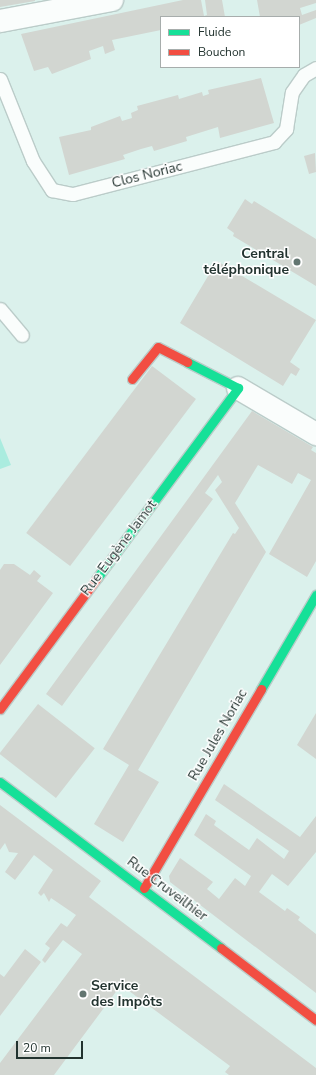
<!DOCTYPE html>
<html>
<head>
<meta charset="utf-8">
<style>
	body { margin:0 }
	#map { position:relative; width:316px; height:1075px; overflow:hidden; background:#dbf1ec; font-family:"Nunito Sans",sans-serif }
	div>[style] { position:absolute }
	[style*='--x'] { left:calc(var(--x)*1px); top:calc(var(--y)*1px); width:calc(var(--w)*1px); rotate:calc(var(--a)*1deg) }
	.green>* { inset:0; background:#aaecdf }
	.building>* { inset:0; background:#d2d6d1; transform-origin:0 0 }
	.roads { filter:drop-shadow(1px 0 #bbccc9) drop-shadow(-1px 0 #bbccc9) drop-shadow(0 1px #bbccc9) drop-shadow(0 -1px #bbccc9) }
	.lane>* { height:13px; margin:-6.5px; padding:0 6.5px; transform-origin:6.5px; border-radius:6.5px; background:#fafdfc }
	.street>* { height:22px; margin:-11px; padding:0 11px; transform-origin:11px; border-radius:11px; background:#fafdfc }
	.fast>* { height:9px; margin:-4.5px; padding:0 4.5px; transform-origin:4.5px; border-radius:4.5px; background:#16e098 }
	.jam>* { height:9px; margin:-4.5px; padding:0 4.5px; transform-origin:4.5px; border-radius:4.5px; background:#f24e42 }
	.dots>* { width:11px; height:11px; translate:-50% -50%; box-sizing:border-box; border:2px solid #fff; border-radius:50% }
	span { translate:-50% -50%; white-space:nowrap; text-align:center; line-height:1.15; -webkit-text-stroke:3px #fff; paint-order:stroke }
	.street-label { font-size:14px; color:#22332f }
	.poi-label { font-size:14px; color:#22332f; font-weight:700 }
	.right { translate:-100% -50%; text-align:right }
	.left { translate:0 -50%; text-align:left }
	.legend { position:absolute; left:160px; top:16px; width:140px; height:52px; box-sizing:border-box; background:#fff; border:1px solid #a7adac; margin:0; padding:5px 7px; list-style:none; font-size:12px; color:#22332f }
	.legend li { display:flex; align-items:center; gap:8px; height:20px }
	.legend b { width:20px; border:1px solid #a7adac }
	.scale { position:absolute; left:16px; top:1041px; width:67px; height:18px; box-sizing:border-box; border:2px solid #22332f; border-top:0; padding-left:5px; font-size:12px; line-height:14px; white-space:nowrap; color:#22332f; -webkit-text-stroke:3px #fff; paint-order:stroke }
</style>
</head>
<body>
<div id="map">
	<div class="green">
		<div style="clip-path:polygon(0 438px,11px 465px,0 469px)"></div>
	</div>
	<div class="building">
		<div style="clip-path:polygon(0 0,35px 0,35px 1px,0 7px)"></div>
		<div style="clip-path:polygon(183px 0,201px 0,204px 16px,207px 15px,205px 0,222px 0,225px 17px,161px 17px,161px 30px,112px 40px,115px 50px,105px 54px,103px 46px,89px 51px,91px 59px,52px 74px,48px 67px,34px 71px,21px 34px)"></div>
		<div style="clip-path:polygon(257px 0,316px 0,316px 3px,300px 8px,302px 15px,316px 10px,316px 18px,299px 25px,299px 17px,260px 17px)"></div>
		<div style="clip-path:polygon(261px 78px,274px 123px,220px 138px,218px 127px,186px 137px,187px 141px,154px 151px,152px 146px,141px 149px,123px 155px,125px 159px,69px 175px,59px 137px,91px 130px,91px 127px,120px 116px,122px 121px,132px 118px,131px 113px,138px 110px,137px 106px,178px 95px,179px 99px,202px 92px,203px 96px,209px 94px,208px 90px)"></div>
		<div style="clip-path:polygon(315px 153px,316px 172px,309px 174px,304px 156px)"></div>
		<div style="clip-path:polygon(245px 199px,252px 204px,254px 201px,316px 239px,316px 286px,233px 236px,234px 233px,227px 228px)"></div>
		<div style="clip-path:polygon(217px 261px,316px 320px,290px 362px,300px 369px,296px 376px,291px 373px,283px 386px,180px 323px)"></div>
		<div style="left:152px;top:366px;width:55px;height:209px;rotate:37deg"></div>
		<div style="clip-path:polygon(252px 411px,313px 447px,311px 450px,316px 453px,316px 561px,307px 577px,269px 554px,311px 480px,298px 473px,292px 484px,258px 465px,235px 503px,266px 552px,138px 770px,159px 782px,123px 842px,94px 824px,129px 765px,103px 749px,233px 533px,235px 534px,239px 528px,215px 490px,222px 482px,218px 475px,205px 493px,213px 499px,62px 706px,46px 694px)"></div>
		<div style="clip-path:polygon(4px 564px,14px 564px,30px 575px,34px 570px,41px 576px,37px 581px,53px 593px,0 665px,0 570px)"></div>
		<div style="left:38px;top:704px;width:72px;height:63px;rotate:38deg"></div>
		<div style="clip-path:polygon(316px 713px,316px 759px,297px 745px)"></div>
		<div style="clip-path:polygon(224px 784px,300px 837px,316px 816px,316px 852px,288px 886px,272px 874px,259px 892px,285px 911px,287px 908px,300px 917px,298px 920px,316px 934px,316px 993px,170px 882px,169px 876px,180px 858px,213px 882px,207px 889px,219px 899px,235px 878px,245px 886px,251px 876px,194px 835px,206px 814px,216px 821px,214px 825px,249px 850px,257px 838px,284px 859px,289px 851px,215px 800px)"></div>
		<div style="clip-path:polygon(0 805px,101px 881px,89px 897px,316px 1068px,316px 1075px,229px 1075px,225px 1072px,230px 1066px,121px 985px,54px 1075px,0 1075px,0 1063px,82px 954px,63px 940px,45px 963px,42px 960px,50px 948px,45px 944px,51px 936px,61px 923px,67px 927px,76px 915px,51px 898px,49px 902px,44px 893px,41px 896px,38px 893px,53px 870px,34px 855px,15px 880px,5px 872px,18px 853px,9px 852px,5px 843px,0 850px)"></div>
		<div style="clip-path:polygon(25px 949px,41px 962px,0 1016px,0 974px,4px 977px)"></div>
	</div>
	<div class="roads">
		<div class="lane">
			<div style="--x:0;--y:79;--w:88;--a:68.1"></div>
			<div style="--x:33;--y:161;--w:35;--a:57"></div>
			<div style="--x:52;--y:190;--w:21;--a:11"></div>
			<div style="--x:73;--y:194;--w:208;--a:-14.5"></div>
			<div style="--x:274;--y:142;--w:18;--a:-47"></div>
			<div style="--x:286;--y:129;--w:37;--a:-81"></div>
			<div style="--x:292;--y:92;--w:21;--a:-55"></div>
			<div style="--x:304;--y:75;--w:14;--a:-30"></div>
			<div style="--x:0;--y:309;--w:34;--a:50"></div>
		</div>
		<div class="street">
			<div style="--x:0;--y:21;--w:114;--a:-10.6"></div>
			<div style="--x:238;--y:388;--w:91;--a:30.5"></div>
		</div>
		<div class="fast">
			<div style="--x:97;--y:578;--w:237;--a:-53.4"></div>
			<div style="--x:238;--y:388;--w:57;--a:-153"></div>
			<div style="--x:261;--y:689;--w:109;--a:-59.7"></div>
			<div style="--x:0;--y:782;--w:276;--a:36.9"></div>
		</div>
		<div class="jam">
			<div style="--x:132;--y:379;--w:41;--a:-50.9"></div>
			<div style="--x:158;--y:347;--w:33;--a:27"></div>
			<div style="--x:0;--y:709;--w:163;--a:-53.5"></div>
			<div style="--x:144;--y:888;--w:231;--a:-59.5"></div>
			<div style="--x:221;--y:948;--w:119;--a:37.2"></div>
		</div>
	</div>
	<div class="dots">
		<div style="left:297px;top:262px;background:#637671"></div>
		<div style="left:83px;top:994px;background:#637671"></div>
	</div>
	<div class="street-label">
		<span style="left:147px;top:175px;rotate:-14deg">Clos Noriac</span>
		<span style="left:119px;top:548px;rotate:-53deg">Rue Eugène Jamot</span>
		<span style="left:218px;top:735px;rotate:-60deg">Rue Jules Noriac</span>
		<span style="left:167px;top:889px;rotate:37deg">Rue Cruveilhier</span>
	</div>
	<div class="poi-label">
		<span class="right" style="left:289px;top:262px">Central<br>téléphonique</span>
		<span class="left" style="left:91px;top:994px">Service<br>des Impôts</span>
	</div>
	<ul class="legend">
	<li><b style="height:5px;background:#16e098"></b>Fluide</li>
	<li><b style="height:5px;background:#f24e42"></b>Bouchon</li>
	</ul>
	<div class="scale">20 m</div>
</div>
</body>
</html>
